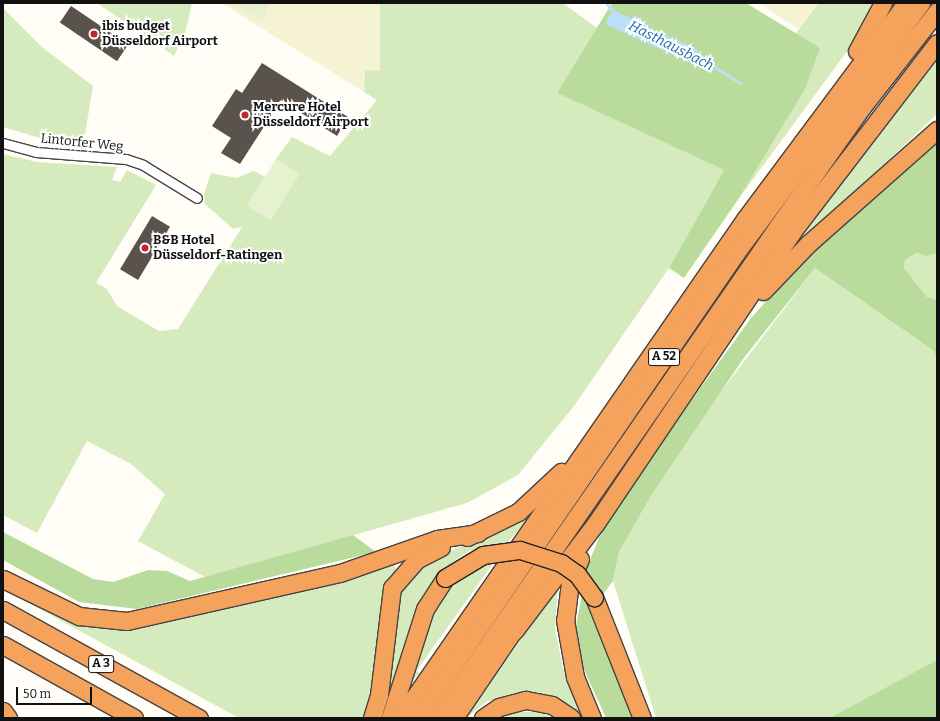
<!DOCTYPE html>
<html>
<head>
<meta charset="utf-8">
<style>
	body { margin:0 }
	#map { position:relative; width:940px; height:721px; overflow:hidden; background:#fffdf5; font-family:Bitter,serif }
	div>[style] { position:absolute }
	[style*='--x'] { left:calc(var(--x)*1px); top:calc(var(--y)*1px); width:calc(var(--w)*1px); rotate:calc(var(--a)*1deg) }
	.farmland>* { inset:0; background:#f6f3d4 }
	.green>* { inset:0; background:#d5ebbd }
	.forest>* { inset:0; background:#b9dc9c }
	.pitch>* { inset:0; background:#e6f2cf; transform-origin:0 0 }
	.water>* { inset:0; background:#b9e0f7 }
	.stream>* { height:3px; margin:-1.5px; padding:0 1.5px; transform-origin:1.5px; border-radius:1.5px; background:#b9e0f7 }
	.building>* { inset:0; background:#5a524d; transform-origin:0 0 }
	.roads { filter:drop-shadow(1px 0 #444) drop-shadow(-1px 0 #444) drop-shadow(0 1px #444) drop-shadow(0 -1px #444) }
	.minor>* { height:9px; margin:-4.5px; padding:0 4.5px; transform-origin:4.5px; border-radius:4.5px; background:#fff }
	.motorway>* { height:17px; margin:-8.5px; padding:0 8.5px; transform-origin:8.5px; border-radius:8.5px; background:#f5a25d }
	.bridges { filter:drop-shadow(1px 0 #222) drop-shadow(-1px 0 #222) drop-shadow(0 1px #222) drop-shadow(0 -1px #222) }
	.motorway-bridge>* { height:17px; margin:-8.5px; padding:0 8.5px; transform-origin:8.5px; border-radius:8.5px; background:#f5a25d }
	.dots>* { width:11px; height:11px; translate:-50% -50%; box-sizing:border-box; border:2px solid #fff; border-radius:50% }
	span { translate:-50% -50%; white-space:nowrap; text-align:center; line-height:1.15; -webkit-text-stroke:4px #fff; paint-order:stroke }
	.shield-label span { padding:1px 3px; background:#fff; border:1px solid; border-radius:3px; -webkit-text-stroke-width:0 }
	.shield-label { font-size:12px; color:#111; font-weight:700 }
	.poi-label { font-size:13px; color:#111; font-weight:700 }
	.left { translate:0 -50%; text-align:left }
	.street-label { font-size:13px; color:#111 }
	.water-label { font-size:14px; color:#1768a6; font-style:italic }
	.frame { position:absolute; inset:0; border:4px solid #111; pointer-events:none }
	.scale { position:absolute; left:16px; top:687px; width:76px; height:18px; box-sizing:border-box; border:2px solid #111; border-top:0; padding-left:5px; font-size:12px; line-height:14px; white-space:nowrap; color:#111; -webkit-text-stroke:3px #fff; paint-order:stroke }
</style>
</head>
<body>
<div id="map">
	<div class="farmland">
		<div style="clip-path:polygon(221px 3px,380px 3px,380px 72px,365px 70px,364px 92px)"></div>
		<div style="clip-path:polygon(759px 3px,819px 3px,798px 29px)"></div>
	</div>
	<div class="green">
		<div style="clip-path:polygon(97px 3px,192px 3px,185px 34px,174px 56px)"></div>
		<div style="clip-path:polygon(380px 3px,563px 3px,597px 28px,557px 93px,724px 170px,669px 268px,574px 406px,518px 475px,467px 503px,205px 577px,138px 541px,165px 494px,131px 464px,87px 441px,37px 533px,3px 515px,3px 154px,37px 162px,117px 167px,112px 180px,120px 182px,127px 170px,156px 185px,96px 283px,106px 288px,117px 306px,159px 331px,178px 329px,242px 227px,233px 229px,205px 204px,204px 194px,211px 173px,237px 178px,254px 171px,265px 177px,247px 206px,299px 174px,276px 159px,292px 137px,330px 156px,377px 100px,364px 92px,365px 70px,380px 71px)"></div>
		<div style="clip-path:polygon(819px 3px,875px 3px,856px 39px,737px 201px,820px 48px,795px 34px)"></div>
		<div style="clip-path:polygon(3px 8px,42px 47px,93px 86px,85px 134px,78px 139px,50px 141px,3px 127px)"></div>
		<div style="clip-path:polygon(937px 53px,937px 114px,779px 265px,807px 222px)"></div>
		<div style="clip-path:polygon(918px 253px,927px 256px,937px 253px,937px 300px,927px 297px,904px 268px,905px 260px)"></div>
		<div style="clip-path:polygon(815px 268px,934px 351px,937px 360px,937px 718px,656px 718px,613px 581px,619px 552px,652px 494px,699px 421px)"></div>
		<div style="clip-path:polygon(533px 507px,536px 509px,509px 541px,469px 551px,440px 571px,386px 718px,378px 718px,394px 606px,404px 581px,430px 560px,485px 536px)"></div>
		<div style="clip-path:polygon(497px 558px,417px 670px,420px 673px,412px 681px,408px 677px,425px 617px,457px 576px)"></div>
		<div style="clip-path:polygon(394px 563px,396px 569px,382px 593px,373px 691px,364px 718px,239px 718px,3px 589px,3px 582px,94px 623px)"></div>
		<div style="clip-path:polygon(558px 587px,555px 629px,563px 668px,586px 718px,549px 695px,517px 692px,486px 702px,466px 718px)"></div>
		<div style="clip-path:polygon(511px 712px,542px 712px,552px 718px,501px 718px)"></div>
	</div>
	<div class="forest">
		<div style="clip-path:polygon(612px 3px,746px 3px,820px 48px,805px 89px,737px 201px,684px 278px,669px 268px,724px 170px,557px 93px)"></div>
		<div style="clip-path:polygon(937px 143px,937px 253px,927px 256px,917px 253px,905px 260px,904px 268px,927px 297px,937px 300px,937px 360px,934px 351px,815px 268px,743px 359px,652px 494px,619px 552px,613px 581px,603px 594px,586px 570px,601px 533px,626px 491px,751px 318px,809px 254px)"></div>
		<div style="clip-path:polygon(3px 532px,93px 579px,113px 582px,148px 570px,167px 571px,190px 581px,353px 535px,376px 552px,137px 609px,79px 602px,3px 560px)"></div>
		<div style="clip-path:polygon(582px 594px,598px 620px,634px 718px,606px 718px,581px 663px,576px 626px)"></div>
		<div style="clip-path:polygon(937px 660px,937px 718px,830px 718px)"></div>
	</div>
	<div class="pitch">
		<div style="clip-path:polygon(226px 3px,271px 3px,263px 20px)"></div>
		<div style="left:276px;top:159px;width:28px;height:55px;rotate:32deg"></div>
	</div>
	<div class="water">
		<div style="clip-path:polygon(613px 10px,632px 19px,634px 14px,653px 30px,696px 48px,702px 59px,693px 64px,605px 24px)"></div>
	</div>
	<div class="stream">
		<div style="--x:606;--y:3;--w:12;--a:48"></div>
		<div style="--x:699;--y:57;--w:49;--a:32.4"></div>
	</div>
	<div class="building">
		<div style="left:71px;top:6px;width:69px;height:20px;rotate:34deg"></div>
		<div style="clip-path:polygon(262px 63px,348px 117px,337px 136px,281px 100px,240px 164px,221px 153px,231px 138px,212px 126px,236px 89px,242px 93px)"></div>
		<div style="left:152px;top:216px;width:21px;height:62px;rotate:31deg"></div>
	</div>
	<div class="roads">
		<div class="minor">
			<div style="--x:3;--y:143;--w:34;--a:15"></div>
			<div style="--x:36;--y:152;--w:90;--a:4.4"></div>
			<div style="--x:126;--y:159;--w:18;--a:19"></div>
			<div style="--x:143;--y:165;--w:63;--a:31.4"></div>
		</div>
		<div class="motorway">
			<div style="--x:857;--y:51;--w:55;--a:-61.6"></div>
			<div style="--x:763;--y:291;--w:65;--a:-46.2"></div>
			<div style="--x:808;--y:244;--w:172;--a:-41.5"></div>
			<div style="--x:467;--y:537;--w:57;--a:-26.1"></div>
			<div style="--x:518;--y:512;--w:59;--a:-42.9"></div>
			<div style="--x:580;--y:559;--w:25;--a:113"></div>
			<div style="--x:570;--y:582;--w:38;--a:97"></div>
			<div style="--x:565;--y:620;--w:58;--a:80"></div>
			<div style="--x:575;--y:677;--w:44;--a:67.5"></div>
			<div style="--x:3;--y:579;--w:85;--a:26"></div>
			<div style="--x:79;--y:616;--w:48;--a:5.9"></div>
			<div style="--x:127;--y:621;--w:218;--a:-12.7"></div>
			<div style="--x:340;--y:573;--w:103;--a:-19.3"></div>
			<div style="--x:437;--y:539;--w:41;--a:-8.3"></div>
			<div style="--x:594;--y:597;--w:130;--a:68.4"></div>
			<div style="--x:3;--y:610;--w:224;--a:28.9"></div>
			<div style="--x:514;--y:631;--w:136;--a:-52.8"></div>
			<div style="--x:596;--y:523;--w:351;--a:-56"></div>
			<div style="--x:792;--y:232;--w:238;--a:-52.5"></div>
			<div style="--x:3;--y:645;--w:150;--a:29.1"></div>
			<div style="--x:3;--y:711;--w:9;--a:54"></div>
			<div style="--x:372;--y:718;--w:24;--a:-73"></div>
			<div style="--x:379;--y:695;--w:108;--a:-83.1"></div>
			<div style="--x:392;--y:588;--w:37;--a:-49"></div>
			<div style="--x:416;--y:560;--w:28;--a:-27"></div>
			<div style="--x:390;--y:718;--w:114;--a:-72.2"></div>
			<div style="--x:425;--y:609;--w:37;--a:-57"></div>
			<div style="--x:400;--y:718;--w:607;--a:-55.34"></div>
			<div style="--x:745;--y:219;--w:269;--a:-53.3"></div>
			<div style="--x:417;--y:718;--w:564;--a:-55.55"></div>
			<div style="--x:736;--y:253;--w:311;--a:-53.5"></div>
			<div style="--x:437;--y:718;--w:599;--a:-55.27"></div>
			<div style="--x:778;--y:226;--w:146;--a:-54.8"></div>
			<div style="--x:862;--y:107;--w:122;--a:-52"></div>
			<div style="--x:454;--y:718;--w:117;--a:-55.8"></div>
			<div style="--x:483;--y:718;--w:19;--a:-35"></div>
			<div style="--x:499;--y:707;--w:28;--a:-15"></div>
			<div style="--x:526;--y:700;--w:26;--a:11"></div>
			<div style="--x:552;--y:705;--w:23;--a:34"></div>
		</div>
	</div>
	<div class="bridges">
		<div class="motorway-bridge">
			<div style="--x:445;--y:578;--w:44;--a:-31.2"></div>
			<div style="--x:483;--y:555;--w:37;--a:-8"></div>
			<div style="--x:520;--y:550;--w:43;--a:17.6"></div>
			<div style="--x:561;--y:563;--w:19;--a:35"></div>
			<div style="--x:577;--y:574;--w:29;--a:54"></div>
		</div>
	</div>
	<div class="dots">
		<div style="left:94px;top:34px;background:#c4262e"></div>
		<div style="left:245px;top:115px;background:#c4262e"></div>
		<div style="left:145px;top:248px;background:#c4262e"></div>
	</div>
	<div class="shield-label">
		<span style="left:664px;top:357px">A 52</span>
		<span style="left:101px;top:664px">A 3</span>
	</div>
	<div class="poi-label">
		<span class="left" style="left:102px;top:34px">ibis budget<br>Düsseldorf Airport</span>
		<span class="left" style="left:253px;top:115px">Mercure Hotel<br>Düsseldorf Airport</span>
		<span class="left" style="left:153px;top:248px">B&amp;B Hotel<br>Düsseldorf-Ratingen</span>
	</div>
	<div class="street-label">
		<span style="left:82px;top:143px;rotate:6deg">Lintorfer Weg</span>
	</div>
	<div class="water-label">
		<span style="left:671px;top:46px;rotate:27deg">Hasthausbach</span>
	</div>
	<div class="frame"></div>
	<div class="scale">50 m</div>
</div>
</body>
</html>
